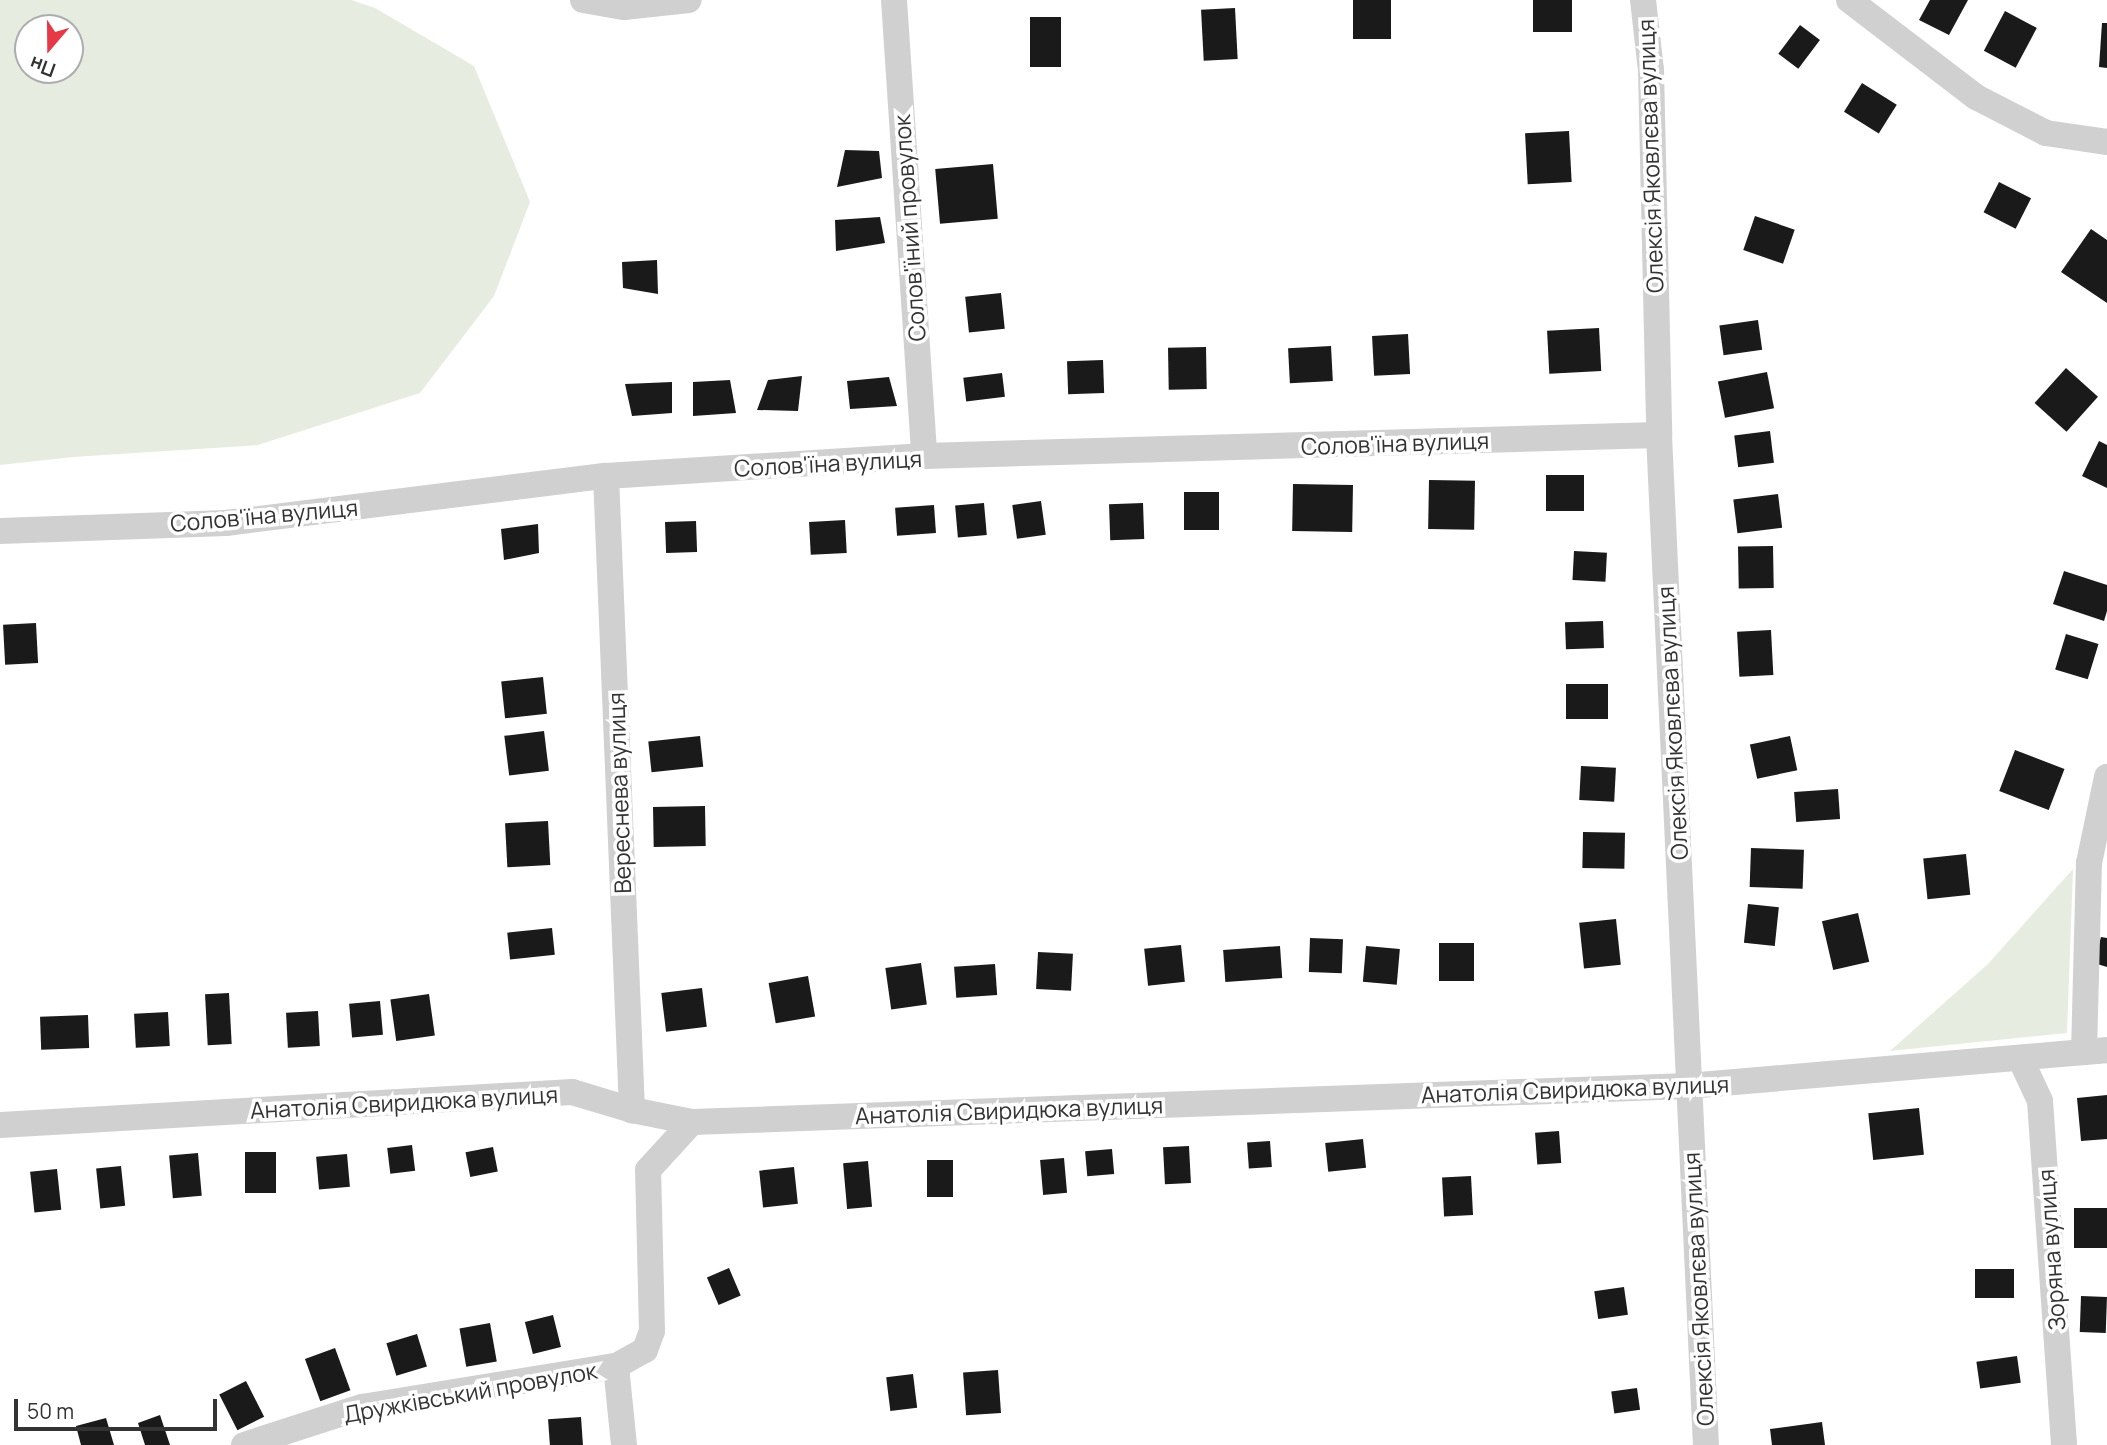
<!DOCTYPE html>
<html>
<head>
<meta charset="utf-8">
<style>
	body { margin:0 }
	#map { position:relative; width:2107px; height:1445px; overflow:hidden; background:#fff; font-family:Manrope,sans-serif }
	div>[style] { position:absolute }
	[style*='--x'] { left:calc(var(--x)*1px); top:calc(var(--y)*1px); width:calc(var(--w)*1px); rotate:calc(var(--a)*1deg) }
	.green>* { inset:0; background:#e6ecdf }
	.building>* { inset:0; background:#1a1a1a; transform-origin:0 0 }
	.minor>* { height:26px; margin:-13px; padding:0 13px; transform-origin:13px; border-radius:13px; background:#d0d0d0 }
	span { translate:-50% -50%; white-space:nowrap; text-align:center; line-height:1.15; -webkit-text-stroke:7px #fff; paint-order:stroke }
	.street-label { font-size:23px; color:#333 }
	.north { position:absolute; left:14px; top:14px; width:70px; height:70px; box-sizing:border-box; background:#fff; border:2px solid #adadad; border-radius:50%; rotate:200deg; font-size:19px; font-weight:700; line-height:28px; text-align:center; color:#333 }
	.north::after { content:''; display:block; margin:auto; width:24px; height:32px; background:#e63946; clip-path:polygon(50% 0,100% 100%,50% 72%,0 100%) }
	.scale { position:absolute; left:14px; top:1399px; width:203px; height:32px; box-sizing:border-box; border:4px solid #333; border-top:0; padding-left:9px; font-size:21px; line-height:24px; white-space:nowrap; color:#333; -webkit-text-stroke:5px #fff; paint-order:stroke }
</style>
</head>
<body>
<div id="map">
	<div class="green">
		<div style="clip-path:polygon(evenodd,0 0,351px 0,375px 8px,474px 66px,530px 202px,494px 296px,420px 393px,258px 445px,73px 457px,0 465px,0 0,70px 28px,70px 70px,28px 70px,28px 28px,70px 28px)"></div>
		<div style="clip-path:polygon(2073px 869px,2067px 1033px,1890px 1051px,1988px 964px)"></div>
	</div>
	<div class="building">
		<div style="left:1353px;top:0;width:38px;height:39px"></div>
		<div style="left:1533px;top:0;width:39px;height:32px"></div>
		<div style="clip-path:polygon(1930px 0,1968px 0,1949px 35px,1919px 20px)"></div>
		<div style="left:1235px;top:8px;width:51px;height:34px;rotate:87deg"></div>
		<div style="left:2005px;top:11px;width:36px;height:45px;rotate:28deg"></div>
		<div style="left:1030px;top:17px;width:31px;height:50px"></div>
		<div style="clip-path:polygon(2102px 23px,2107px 23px,2107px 68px,2099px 67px)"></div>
		<div style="left:1800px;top:25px;width:25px;height:36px;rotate:37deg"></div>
		<div style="left:1862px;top:83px;width:41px;height:34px;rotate:32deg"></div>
		<div style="left:1569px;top:131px;width:51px;height:44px;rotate:87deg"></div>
		<div style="clip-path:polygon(845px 150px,879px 151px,882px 178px,837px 187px)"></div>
		<div style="left:993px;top:164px;width:55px;height:58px;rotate:85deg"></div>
		<div style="left:1999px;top:182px;width:36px;height:34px;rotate:27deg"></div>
		<div style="left:1755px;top:216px;width:42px;height:36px;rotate:19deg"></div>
		<div style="clip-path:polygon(880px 217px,885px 243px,836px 251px,835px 220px)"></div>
		<div style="clip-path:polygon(2091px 229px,2107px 240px,2107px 303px,2061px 272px)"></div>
		<div style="clip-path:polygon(657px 260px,658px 294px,623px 288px,622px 262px)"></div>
		<div style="left:1001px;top:293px;width:36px;height:36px;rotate:84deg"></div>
		<div style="left:1758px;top:320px;width:30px;height:39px;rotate:82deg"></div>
		<div style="left:1599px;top:328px;width:43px;height:52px;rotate:87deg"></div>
		<div style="left:1408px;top:334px;width:40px;height:36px;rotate:87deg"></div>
		<div style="left:1331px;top:346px;width:35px;height:43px;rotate:87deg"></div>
		<div style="left:1206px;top:347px;width:42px;height:38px;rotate:89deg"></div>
		<div style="left:1103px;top:360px;width:33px;height:36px;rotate:88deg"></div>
		<div style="left:2066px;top:368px;width:43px;height:47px;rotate:42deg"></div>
		<div style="left:1767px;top:372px;width:37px;height:50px;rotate:79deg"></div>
		<div style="left:1002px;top:373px;width:24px;height:39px;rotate:83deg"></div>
		<div style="clip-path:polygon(802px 376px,798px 411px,757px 410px,768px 380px)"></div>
		<div style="clip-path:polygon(889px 377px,897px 406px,850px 409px,847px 381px)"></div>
		<div style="clip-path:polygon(730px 380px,736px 413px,693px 416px,693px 382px)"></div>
		<div style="clip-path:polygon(672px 382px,672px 413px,632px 416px,625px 384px)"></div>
		<div style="left:1770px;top:431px;width:32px;height:36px;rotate:83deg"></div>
		<div style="clip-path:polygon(2099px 441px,2107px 445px,2107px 488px,2082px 476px)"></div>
		<div style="left:1546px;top:475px;width:38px;height:36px"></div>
		<div style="left:1429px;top:480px;width:46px;height:49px;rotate:1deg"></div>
		<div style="left:1293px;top:484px;width:60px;height:47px;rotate:1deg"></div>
		<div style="left:1184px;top:492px;width:35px;height:38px"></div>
		<div style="left:1778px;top:494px;width:34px;height:45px;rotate:83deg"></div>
		<div style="left:1041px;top:501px;width:34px;height:29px;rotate:82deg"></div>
		<div style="left:984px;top:503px;width:32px;height:29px;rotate:85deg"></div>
		<div style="left:1143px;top:503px;width:36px;height:34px;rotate:88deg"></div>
		<div style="left:934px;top:505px;width:28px;height:39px;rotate:86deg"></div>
		<div style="left:845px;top:520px;width:33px;height:36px;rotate:87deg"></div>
		<div style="left:696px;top:521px;width:31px;height:31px;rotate:88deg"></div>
		<div style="clip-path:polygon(538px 524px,539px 553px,504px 560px,501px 529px)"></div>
		<div style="left:1773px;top:546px;width:42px;height:35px;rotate:89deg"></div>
		<div style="left:1574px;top:551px;width:33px;height:29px;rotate:3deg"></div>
		<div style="clip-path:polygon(2064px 571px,2107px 585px,2107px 611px,2104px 621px,2053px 604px)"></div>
		<div style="left:1603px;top:621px;width:27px;height:38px;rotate:88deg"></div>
		<div style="left:36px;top:623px;width:40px;height:33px;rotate:87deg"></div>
		<div style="left:1771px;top:630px;width:45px;height:34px;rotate:87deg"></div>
		<div style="left:2066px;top:634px;width:34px;height:37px;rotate:17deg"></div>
		<div style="left:543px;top:677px;width:37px;height:42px;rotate:84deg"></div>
		<div style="left:1566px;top:684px;width:42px;height:35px"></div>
		<div style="left:544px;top:731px;width:40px;height:40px;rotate:83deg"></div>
		<div style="left:700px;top:736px;width:31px;height:52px;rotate:84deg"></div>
		<div style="left:1790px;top:736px;width:35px;height:41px;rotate:78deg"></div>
		<div style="left:2015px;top:750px;width:53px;height:44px;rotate:21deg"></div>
		<div style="left:1581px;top:766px;width:35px;height:34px;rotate:3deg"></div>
		<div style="left:1838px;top:789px;width:30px;height:44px;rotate:86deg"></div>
		<div style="left:705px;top:806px;width:40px;height:52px;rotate:89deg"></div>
		<div style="left:548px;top:821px;width:44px;height:43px;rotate:87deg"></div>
		<div style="left:1583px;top:832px;width:42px;height:36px;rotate:1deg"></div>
		<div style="left:1751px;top:848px;width:53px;height:39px;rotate:2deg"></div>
		<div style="left:1966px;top:854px;width:41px;height:43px;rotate:84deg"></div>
		<div style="left:1748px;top:904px;width:31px;height:39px;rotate:6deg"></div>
		<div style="left:1858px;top:913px;width:50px;height:37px;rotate:77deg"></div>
		<div style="left:1616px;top:919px;width:46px;height:37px;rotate:84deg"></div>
		<div style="left:552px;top:928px;width:27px;height:45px;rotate:84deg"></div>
		<div style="clip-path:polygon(2101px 937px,2107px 938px,2107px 967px,2094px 963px)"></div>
		<div style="left:1310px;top:938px;width:33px;height:34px;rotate:2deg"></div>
		<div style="left:1439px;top:943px;width:35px;height:38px"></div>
		<div style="left:1181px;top:945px;width:37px;height:37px;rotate:84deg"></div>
		<div style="left:1280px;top:946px;width:32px;height:57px;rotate:86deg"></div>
		<div style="left:1366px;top:946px;width:34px;height:36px;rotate:5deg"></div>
		<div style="left:1038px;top:952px;width:35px;height:37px;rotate:3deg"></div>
		<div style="left:921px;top:963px;width:42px;height:36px;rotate:82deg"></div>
		<div style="left:995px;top:964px;width:31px;height:41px;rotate:86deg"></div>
		<div style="left:808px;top:976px;width:41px;height:40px;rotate:80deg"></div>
		<div style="left:702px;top:988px;width:39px;height:41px;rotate:83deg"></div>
		<div style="left:229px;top:993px;width:51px;height:24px;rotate:87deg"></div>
		<div style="left:429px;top:994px;width:42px;height:39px;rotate:82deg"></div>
		<div style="left:380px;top:1001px;width:34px;height:31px;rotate:85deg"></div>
		<div style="left:318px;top:1011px;width:35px;height:32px;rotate:87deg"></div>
		<div style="left:168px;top:1012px;width:34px;height:34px;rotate:87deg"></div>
		<div style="left:88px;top:1015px;width:33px;height:48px;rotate:88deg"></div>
		<div style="clip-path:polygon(2107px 1095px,2107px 1139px,2081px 1141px,2077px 1098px)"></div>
		<div style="left:1919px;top:1108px;width:47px;height:51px;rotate:84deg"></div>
		<div style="left:1559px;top:1131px;width:32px;height:24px;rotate:86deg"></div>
		<div style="left:1363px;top:1139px;width:29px;height:38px;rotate:84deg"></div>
		<div style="left:1270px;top:1141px;width:26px;height:23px;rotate:86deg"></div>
		<div style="left:412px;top:1145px;width:26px;height:25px;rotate:83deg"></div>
		<div style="left:1189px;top:1146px;width:37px;height:26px;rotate:87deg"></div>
		<div style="left:493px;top:1147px;width:25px;height:28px;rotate:79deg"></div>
		<div style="left:1112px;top:1149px;width:25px;height:27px;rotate:85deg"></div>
		<div style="left:245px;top:1152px;width:31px;height:41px"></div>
		<div style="left:198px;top:1153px;width:43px;height:29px;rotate:85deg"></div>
		<div style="left:347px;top:1154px;width:33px;height:31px;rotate:85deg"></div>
		<div style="left:1064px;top:1158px;width:35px;height:24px;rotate:85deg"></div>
		<div style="left:927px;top:1160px;width:26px;height:37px"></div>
		<div style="left:868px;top:1161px;width:46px;height:25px;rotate:85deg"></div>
		<div style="left:121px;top:1166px;width:40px;height:25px;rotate:84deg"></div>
		<div style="left:794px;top:1167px;width:37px;height:35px;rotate:84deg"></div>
		<div style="left:57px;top:1169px;width:41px;height:27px;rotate:84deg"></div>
		<div style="left:1471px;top:1176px;width:39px;height:29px;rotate:87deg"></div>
		<div style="left:2074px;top:1208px;width:33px;height:40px"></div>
		<div style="left:729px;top:1268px;width:30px;height:24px;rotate:67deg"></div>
		<div style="left:1975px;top:1269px;width:39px;height:29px"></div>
		<div style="left:1624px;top:1287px;width:28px;height:30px;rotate:82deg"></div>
		<div style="left:2081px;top:1296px;width:26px;height:36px;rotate:2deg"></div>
		<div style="left:553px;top:1315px;width:33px;height:29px;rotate:76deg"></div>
		<div style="left:490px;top:1323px;width:39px;height:31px;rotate:80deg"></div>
		<div style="left:417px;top:1334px;width:34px;height:32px;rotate:73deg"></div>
		<div style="left:335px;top:1348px;width:45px;height:32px;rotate:70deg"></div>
		<div style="left:2017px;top:1356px;width:27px;height:41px;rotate:82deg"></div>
		<div style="left:998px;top:1370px;width:43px;height:35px;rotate:86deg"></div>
		<div style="left:913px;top:1374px;width:34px;height:27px;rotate:83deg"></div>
		<div style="left:246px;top:1381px;width:40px;height:30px;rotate:63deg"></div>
		<div style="left:1637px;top:1388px;width:22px;height:26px;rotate:82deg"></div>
		<div style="clip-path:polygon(160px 1415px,170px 1445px,145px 1445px,138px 1423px)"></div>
		<div style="left:581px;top:1417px;width:28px;height:33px;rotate:86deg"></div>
		<div style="clip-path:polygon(106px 1418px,114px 1445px,81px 1445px,76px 1426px)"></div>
		<div style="clip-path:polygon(1822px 1422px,1825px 1445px,1772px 1445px,1770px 1429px)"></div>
	</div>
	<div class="minor">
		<div style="--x:583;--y:0;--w:42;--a:9.7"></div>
		<div style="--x:624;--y:7;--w:65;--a:-6.1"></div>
		<div style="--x:894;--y:0;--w:457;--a:86.2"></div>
		<div style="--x:1643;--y:0;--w:70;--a:83.5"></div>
		<div style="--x:1651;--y:70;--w:365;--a:88.7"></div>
		<div style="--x:1659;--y:435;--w:1011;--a:87.34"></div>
		<div style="--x:1849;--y:0;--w:160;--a:37.4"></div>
		<div style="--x:1976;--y:97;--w:79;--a:27.2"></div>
		<div style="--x:2046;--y:133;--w:62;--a:8.4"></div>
		<div style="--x:606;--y:476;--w:635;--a:87.65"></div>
		<div style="--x:0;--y:531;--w:226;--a:-2"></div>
		<div style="--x:226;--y:523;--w:383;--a:-7.1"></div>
		<div style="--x:606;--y:476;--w:319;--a:-3.6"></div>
		<div style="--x:924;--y:456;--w:735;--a:-1.64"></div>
		<div style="--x:2084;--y:1052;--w:189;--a:-88.5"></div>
		<div style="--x:2089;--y:863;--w:88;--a:-78.2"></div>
		<div style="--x:2021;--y:1060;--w:45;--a:65.1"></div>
		<div style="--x:2040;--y:1101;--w:345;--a:86"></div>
		<div style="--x:0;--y:1125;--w:573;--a:-3.3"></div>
		<div style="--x:572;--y:1092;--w:63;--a:16.7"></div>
		<div style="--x:632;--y:1110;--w:61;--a:11.3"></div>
		<div style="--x:692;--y:1122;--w:997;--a:-2.07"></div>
		<div style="--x:1688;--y:1086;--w:421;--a:-4.9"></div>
		<div style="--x:244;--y:1445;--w:124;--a:-17.9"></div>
		<div style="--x:362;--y:1407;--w:257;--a:-9.2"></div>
		<div style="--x:624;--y:1445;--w:79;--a:-95.8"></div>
		<div style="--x:616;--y:1366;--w:33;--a:-29"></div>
		<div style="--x:645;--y:1350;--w:20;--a:-70"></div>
		<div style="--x:652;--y:1331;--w:161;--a:-91.4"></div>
		<div style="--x:648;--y:1170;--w:65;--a:-47.5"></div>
	</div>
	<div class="street-label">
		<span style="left:1650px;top:156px;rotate:-92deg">Олексія Яковлєва вулиця</span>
		<span style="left:909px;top:228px;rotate:-94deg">Солов'їний провулок</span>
		<span style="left:1395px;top:443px;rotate:-2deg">Солов'їна вулиця</span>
		<span style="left:828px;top:463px;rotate:-3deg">Солов'їна вулиця</span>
		<span style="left:264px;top:515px;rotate:-5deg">Солов'їна вулиця</span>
		<span style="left:1672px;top:723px;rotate:-93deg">Олексія Яковлєва вулиця</span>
		<span style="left:619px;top:793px;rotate:-92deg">Вереснева вулиця</span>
		<span style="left:1575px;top:1089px;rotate:-2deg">Анатолія Свиридюка вулиця</span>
		<span style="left:404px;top:1102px;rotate:-3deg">Анатолія Свиридюка вулиця</span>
		<span style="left:1009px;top:1110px;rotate:-2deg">Анатолія Свиридюка вулиця</span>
		<span style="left:2051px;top:1250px;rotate:-94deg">Зоряна вулиця</span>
		<span style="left:1698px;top:1289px;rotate:-93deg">Олексія Яковлєва вулиця</span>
		<span style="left:470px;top:1392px;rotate:-10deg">Дружківський провулок</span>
	</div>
	<div class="north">Пн</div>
	<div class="scale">50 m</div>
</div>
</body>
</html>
